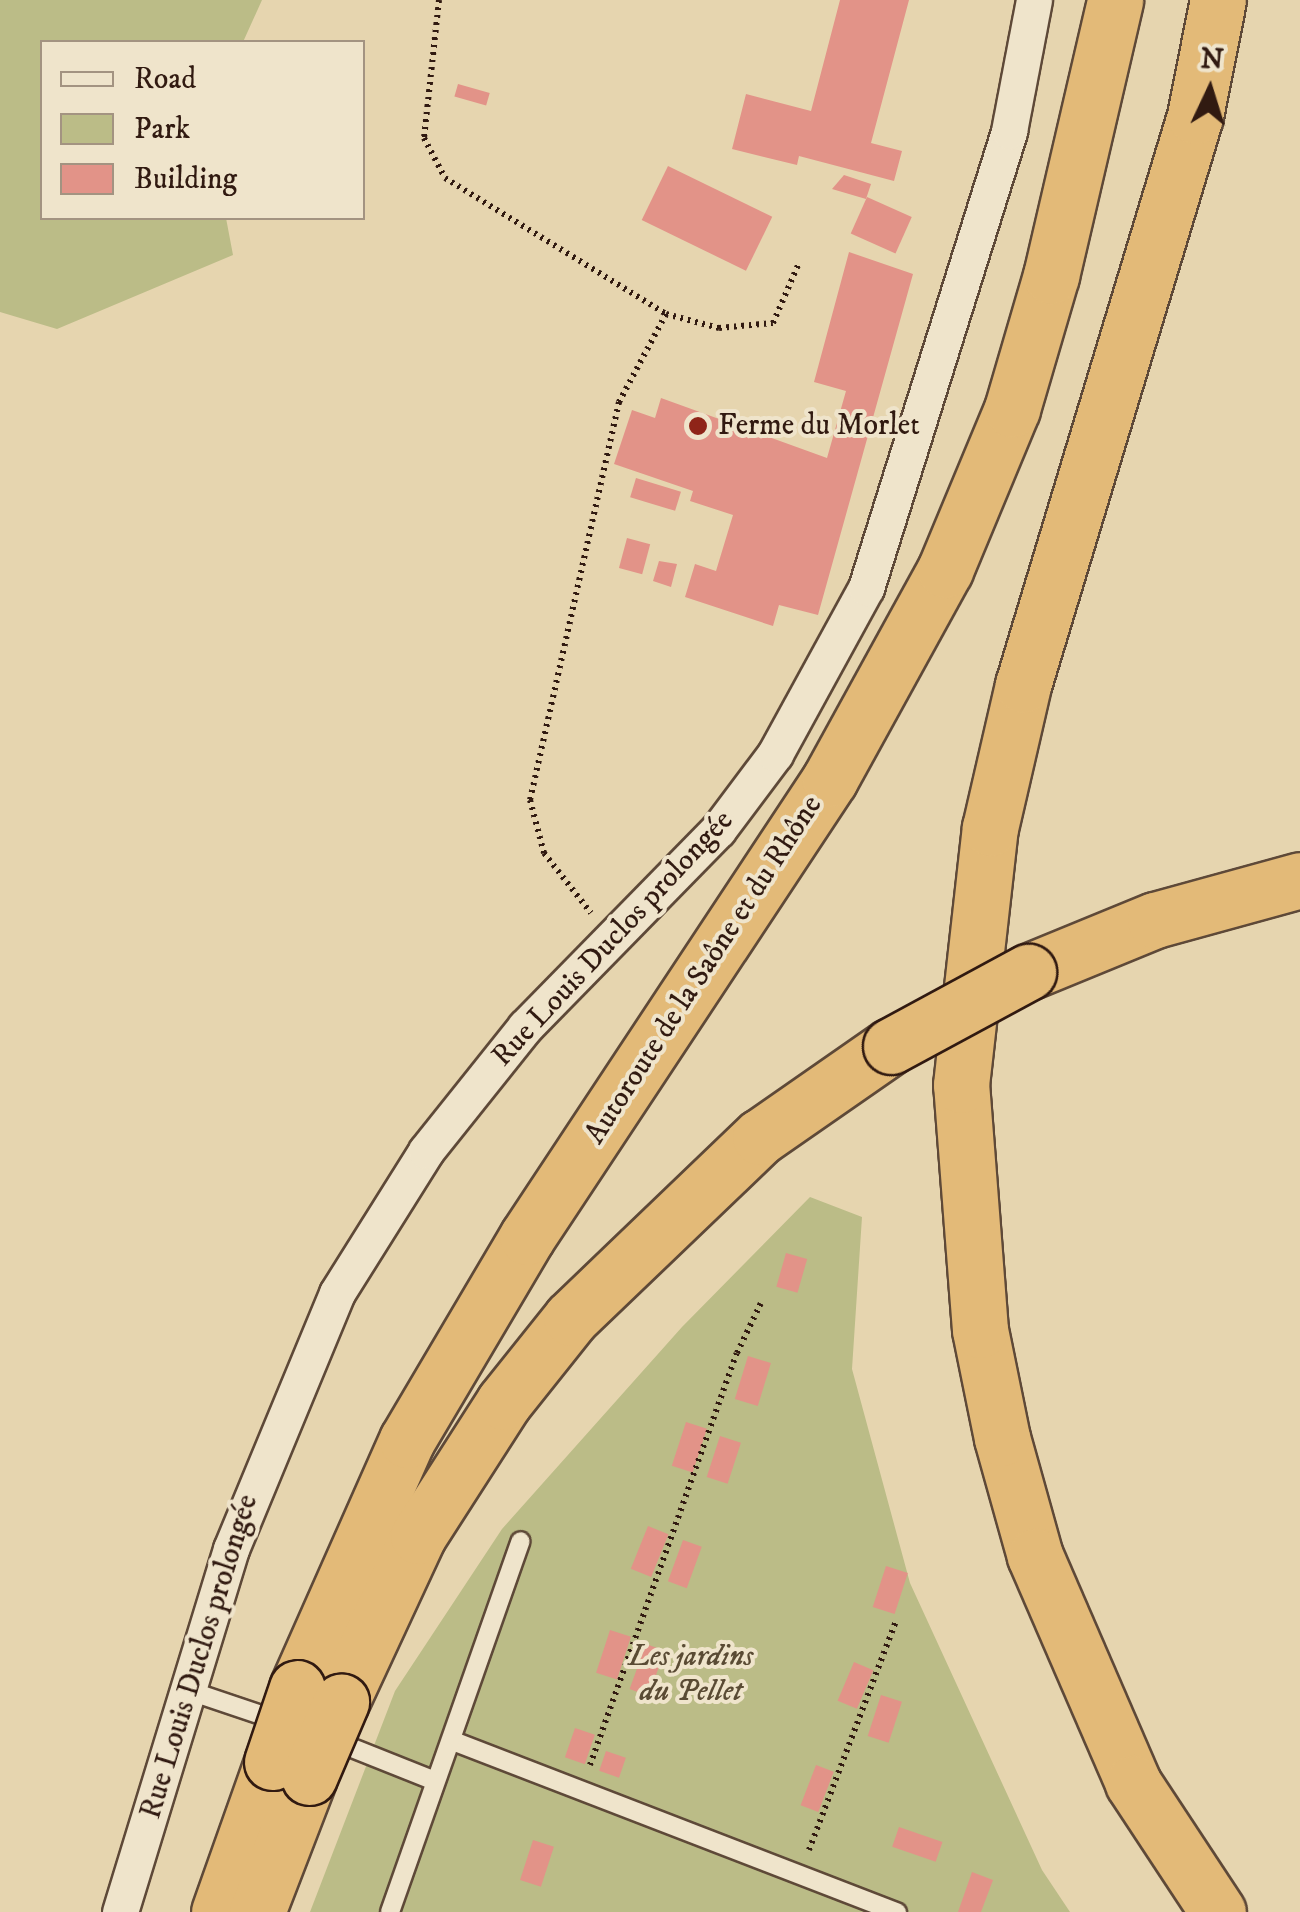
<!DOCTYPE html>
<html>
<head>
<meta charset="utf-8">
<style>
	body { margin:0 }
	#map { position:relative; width:1300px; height:1912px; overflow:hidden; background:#e6d5af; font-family:"IM FELL DW Pica",serif }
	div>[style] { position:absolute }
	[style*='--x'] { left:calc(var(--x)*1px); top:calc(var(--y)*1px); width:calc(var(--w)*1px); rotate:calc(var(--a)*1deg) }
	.green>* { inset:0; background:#bbbc87 }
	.building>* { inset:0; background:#e29388; transform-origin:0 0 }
	.path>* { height:6px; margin-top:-3px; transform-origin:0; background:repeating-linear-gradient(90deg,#311a11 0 2.5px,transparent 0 7.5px) }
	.roads { filter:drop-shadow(2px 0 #5e4938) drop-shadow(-2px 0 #5e4938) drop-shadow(0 2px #5e4938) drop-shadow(0 -2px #5e4938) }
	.service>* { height:18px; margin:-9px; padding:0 9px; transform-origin:9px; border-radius:9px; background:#efe4cb }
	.minor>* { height:35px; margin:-17.5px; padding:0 17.5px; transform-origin:17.5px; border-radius:17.5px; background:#efe4cb }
	.trunk>* { height:55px; margin:-27.5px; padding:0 27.5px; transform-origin:27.5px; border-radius:27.5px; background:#e3ba78 }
	.motorway>* { height:55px; margin:-27.5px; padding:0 27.5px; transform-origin:27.5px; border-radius:27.5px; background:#e3ba78 }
	.bridges { filter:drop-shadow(2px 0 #311a11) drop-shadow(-2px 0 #311a11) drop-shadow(0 2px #311a11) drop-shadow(0 -2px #311a11) }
	.motorway-bridge>* { height:55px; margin:-27.5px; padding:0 27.5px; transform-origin:27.5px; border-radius:27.5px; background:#e3ba78 }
	.dots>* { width:28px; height:28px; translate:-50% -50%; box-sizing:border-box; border:5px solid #efe4cb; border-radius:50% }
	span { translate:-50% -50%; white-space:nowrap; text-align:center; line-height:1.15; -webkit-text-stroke:8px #efe4cb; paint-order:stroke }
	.poi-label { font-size:30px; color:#311a11 }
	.left { translate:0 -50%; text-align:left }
	.street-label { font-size:30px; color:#311a11 }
	.park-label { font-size:30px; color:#5a4b34; font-style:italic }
	.legend { position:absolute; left:40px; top:40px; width:325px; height:180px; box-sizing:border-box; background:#efe4cb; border:2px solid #a39381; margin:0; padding:12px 18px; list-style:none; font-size:30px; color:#311a11 }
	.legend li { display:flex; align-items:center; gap:20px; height:50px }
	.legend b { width:50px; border:2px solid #a39381 }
	.north { position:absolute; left:1160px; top:40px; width:100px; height:100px; -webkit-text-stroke:8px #efe4cb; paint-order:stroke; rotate:4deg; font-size:28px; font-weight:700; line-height:40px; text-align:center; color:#311a11 }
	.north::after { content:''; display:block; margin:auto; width:35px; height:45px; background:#311a11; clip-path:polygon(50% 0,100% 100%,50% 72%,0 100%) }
</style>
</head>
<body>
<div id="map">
	<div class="green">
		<div style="clip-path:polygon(0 0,262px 0,243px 42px,42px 42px,42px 218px,226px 218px,233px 255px,57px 329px,0 312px)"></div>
		<div style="clip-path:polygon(810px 1197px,862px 1217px,852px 1369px,910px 1583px,1042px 1870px,1070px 1912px,310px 1912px,395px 1691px,502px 1529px,682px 1327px)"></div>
	</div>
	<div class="building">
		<div style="clip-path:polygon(840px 0,909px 0,871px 143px,902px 151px,894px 181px,799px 156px,797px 165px,732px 149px,746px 94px,811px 111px)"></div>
		<div style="left:458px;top:84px;width:33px;height:13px;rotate:16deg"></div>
		<div style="left:668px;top:166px;width:116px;height:60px;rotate:26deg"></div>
		<div style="clip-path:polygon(844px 175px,871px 184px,866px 199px,832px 189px)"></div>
		<div style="left:867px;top:197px;width:49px;height:40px;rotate:24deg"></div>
		<div style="clip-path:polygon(849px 252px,913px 274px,818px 615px,779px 605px,773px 626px,685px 597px,695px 564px,716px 571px,733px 515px,690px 501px,693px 491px,614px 464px,632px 410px,655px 418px,661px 398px,827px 458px,846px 391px,814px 382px)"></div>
		<div style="left:636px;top:478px;width:47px;height:20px;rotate:17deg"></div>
		<div style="left:627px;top:538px;width:24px;height:31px;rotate:15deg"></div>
		<div style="clip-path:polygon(659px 561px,677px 564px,671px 587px,653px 581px)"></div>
		<div style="left:786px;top:1253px;width:22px;height:35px;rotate:16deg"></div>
		<div style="left:748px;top:1356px;width:24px;height:45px;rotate:17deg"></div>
		<div style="left:686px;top:1422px;width:22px;height:46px;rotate:18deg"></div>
		<div style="left:720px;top:1436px;width:22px;height:43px;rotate:18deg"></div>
		<div style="left:648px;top:1526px;width:22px;height:46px;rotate:22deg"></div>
		<div style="left:683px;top:1540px;width:20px;height:44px;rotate:20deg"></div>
		<div style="left:886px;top:1566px;width:23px;height:43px;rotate:18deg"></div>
		<div style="left:610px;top:1630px;width:22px;height:45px;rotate:18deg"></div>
		<div style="left:646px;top:1644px;width:20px;height:48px;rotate:20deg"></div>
		<div style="left:854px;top:1662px;width:21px;height:42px;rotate:23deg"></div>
		<div style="left:881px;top:1695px;width:22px;height:43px;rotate:18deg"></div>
		<div style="left:575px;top:1728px;width:21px;height:31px;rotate:19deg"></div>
		<div style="left:606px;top:1751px;width:21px;height:21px;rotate:19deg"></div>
		<div style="left:816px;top:1765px;width:19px;height:43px;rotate:21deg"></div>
		<div style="left:899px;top:1827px;width:46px;height:21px;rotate:19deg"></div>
		<div style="left:533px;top:1840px;width:22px;height:42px;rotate:18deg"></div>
		<div style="clip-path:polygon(972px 1872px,993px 1880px,981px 1912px,958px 1912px)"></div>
	</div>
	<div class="path">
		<div style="--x:439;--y:0;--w:139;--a:96.2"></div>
		<div style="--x:424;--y:138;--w:45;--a:62.3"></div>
		<div style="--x:445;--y:178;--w:259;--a:31.6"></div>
		<div style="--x:666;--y:314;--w:100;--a:118.1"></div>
		<div style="--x:619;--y:402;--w:408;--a:102.6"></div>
		<div style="--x:530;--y:800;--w:55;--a:75.2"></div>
		<div style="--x:544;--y:853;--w:76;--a:51.9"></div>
		<div style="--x:666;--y:314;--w:55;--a:14.8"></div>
		<div style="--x:719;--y:328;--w:54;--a:-5.3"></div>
		<div style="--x:773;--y:323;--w:65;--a:-66.6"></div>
		<div style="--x:590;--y:1765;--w:437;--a:-70.4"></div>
		<div style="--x:737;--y:1353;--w:55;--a:-64.4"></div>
		<div style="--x:809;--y:1850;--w:245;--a:-69.2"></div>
	</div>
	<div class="roads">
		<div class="service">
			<div style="--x:190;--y:1691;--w:94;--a:18.6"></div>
			<div style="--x:332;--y:1740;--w:111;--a:21.7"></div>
			<div style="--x:453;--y:1741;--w:476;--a:21.1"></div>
			<div style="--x:390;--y:1912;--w:393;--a:-70.6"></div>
		</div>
		<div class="minor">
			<div style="--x:120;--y:1912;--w:380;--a:-73"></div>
			<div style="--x:231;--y:1549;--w:277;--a:-67.5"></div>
			<div style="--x:337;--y:1293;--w:168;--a:-57.9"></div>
			<div style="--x:426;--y:1151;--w:159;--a:-51.4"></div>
			<div style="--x:525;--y:1027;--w:276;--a:-45.6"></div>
			<div style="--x:718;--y:830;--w:95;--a:-53.1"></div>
			<div style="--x:775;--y:754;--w:189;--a:-61.3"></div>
			<div style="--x:866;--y:588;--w:479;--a:-72.6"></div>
			<div style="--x:1009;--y:131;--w:133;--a:-79.2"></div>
		</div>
		<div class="trunk">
			<div style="--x:1002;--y:1438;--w:123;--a:74.4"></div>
			<div style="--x:1035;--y:1556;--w:247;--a:66.6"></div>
			<div style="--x:1133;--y:1783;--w:154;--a:56.6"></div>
		</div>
		<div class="motorway">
			<div style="--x:1028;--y:972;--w:137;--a:-22.3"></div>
			<div style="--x:1155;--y:920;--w:150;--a:-15.4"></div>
			<div style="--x:1002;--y:1438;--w:110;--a:-101.5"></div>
			<div style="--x:980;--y:1330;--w:246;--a:-94.4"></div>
			<div style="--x:961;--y:1085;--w:259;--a:-83.6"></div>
			<div style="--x:990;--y:828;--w:147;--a:-77"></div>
			<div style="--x:1023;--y:685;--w:594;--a:-73.18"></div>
			<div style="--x:1195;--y:116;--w:118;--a:-78.8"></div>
			<div style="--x:297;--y:1688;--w:271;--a:-66.1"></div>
			<div style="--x:407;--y:1440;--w:236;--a:-59.4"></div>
			<div style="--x:527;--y:1237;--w:549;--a:-56.51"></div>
			<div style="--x:830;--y:779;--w:239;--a:-61.2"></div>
			<div style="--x:945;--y:570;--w:174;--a:-67.4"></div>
			<div style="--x:1012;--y:409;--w:139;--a:-73.7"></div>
			<div style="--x:1051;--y:276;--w:283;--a:-76.9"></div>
			<div style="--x:341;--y:1702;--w:183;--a:-65.1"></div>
			<div style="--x:418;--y:1536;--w:159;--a:-57.3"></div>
			<div style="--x:504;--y:1402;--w:107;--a:-51.4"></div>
			<div style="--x:571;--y:1318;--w:262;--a:-43.8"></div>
			<div style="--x:760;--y:1137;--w:160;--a:-34.8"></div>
			<div style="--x:219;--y:1912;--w:159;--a:-70.5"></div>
			<div style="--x:257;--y:1912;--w:145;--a:-68.9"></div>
		</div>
	</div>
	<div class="bridges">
		<div class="motorway-bridge">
			<div style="--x:891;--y:1046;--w:156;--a:-28.4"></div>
			<div style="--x:272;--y:1762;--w:78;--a:-71.3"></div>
			<div style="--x:309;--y:1777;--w:82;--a:-66.9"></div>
		</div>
	</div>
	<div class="dots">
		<div style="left:698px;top:426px;background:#8f2418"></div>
	</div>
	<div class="poi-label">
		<span class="left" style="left:718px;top:426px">Ferme du Morlet</span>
	</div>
	<div class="street-label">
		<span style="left:613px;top:939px;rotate:-47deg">Rue Louis Duclos prolongée</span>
		<span style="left:704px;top:970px;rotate:-57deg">Autoroute de la Saône et du Rhône</span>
		<span style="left:200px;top:1657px;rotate:-73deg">Rue Louis Duclos prolongée</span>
	</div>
	<div class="park-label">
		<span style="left:691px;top:1674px">Les jardins<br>du Pellet</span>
	</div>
	<ul class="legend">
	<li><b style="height:12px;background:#efe4cb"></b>Road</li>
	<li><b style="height:28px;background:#bbbc87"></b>Park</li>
	<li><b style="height:28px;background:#e29388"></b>Building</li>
	</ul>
	<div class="north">N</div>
</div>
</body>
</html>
